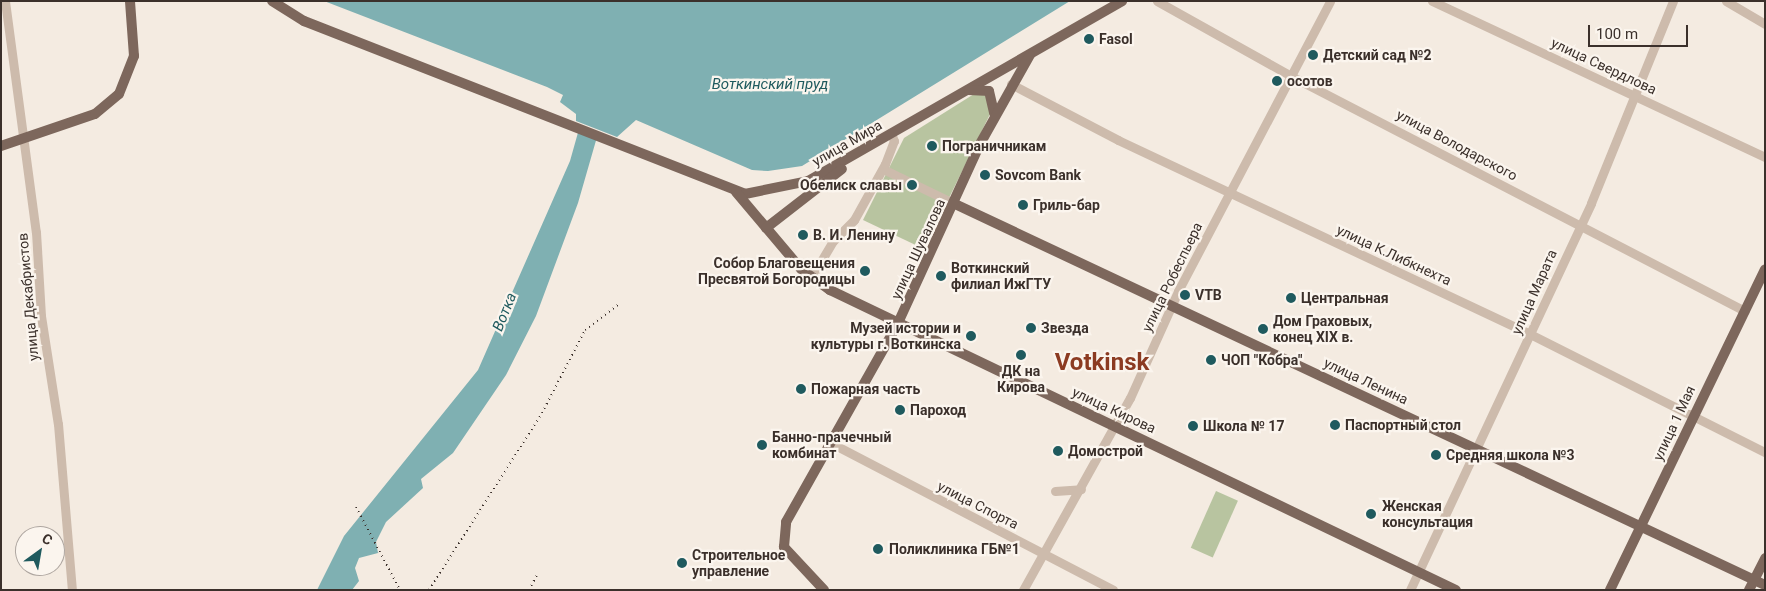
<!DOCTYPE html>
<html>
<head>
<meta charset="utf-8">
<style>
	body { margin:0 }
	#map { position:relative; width:1766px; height:591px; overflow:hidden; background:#f4ebe1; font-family:Roboto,sans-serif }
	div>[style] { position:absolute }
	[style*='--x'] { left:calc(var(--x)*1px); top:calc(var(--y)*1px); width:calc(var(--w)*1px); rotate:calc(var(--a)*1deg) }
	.green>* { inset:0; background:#b8c4a0; transform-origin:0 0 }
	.water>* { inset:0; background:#7fb0b2 }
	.minor>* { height:9px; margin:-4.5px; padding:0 4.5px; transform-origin:4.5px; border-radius:4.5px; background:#cdbbac }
	.major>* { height:10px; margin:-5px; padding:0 5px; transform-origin:5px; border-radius:5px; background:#7d675c }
	.rail>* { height:2px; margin-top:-1px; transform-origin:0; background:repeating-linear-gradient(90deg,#3b302b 0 1px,transparent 0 5px) }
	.dots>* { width:14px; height:14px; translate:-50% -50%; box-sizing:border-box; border:2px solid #fbf5ee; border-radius:50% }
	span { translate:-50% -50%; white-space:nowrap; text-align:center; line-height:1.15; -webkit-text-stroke:4.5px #fbf5ee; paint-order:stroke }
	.poi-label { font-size:14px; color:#3b302b; font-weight:700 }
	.left { translate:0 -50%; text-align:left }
	.right { translate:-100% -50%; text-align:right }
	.street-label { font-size:14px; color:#3b302b }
	.water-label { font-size:15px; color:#1f5a5e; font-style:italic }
	.town-label { font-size:24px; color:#8c3b22; font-weight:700 }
	.frame { position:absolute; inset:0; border:2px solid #3b302b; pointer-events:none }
	.north { position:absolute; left:15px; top:526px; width:50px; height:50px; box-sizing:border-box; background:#fbf5ee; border:1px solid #aea6a0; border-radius:50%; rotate:32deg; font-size:14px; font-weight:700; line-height:20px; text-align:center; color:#3b302b }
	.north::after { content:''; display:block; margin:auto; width:18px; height:22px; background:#1f5a5e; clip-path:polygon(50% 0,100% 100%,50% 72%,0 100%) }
	.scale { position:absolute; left:1588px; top:25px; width:100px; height:22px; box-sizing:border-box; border:2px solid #3b302b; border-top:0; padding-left:6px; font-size:15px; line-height:18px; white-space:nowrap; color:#3b302b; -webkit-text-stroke:4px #fbf5ee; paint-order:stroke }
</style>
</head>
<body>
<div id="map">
	<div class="green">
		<div style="clip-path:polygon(974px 94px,990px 96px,992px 110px,924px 249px,863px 220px,904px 138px)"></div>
		<div style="left:1216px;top:491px;width:24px;height:62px;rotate:24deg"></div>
	</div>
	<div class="water">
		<div style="clip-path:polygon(324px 1px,1070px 1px,802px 166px,768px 171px,752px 170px,636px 120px,617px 137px,576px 121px,576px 114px,560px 102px,563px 95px,547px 87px)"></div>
		<div style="clip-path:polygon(579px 129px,597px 137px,578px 203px,536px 316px,506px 375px,453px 453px,421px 479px,423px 488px,386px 522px,376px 542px,378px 553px,359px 558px,355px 568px,359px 581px,352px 590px,317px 590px,344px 536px,478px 370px,570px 161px)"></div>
	</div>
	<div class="minor">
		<div style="--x:5;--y:1;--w:233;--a:82.4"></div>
		<div style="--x:36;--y:232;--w:84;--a:86.6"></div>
		<div style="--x:41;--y:316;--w:109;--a:81.1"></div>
		<div style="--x:58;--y:424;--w:167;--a:85.2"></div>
		<div style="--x:1157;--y:1;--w:154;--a:29.2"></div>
		<div style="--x:1291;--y:76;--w:511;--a:27.37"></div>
		<div style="--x:1432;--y:1;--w:368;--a:25.1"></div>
		<div style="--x:1726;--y:1;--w:45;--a:30.5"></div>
		<div style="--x:1011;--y:84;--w:121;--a:27.6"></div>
		<div style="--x:1118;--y:140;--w:455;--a:25.2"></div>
		<div style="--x:1530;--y:334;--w:263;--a:26.7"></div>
		<div style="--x:885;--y:170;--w:78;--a:25.9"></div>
		<div style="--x:811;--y:278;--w:43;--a:-59.3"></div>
		<div style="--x:833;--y:241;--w:30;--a:-45"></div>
		<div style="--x:854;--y:220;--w:64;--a:-61"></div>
		<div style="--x:885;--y:164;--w:25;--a:-69"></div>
		<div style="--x:894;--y:141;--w:9;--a:-111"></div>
		<div style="--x:831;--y:443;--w:318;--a:27.5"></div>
		<div style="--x:1055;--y:491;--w:26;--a:-4"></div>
		<div style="--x:1023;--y:590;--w:220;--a:-60.9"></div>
		<div style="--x:1130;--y:398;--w:117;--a:-65.8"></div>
		<div style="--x:1178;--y:291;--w:327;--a:-62.3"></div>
		<div style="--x:1410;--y:590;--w:427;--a:-64.9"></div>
		<div style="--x:1591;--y:203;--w:218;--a:-67.9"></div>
	</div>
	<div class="major">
		<div style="--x:272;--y:1;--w:38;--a:32"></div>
		<div style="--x:304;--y:21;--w:474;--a:21.4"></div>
		<div style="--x:745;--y:194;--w:64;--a:-11.7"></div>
		<div style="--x:808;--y:181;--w:362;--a:-29.8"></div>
		<div style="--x:969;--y:90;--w:20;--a:3"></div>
		<div style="--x:989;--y:91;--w:23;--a:77"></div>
		<div style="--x:1;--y:146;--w:99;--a:-18.8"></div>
		<div style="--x:95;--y:114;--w:31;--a:-40"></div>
		<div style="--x:119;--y:94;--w:41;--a:-68.5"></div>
		<div style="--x:134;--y:56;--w:55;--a:-94.2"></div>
		<div style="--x:736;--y:192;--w:101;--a:49.8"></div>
		<div style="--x:801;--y:269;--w:36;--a:36"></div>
		<div style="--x:830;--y:290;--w:694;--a:25.61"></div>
		<div style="--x:955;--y:204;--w:895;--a:25.19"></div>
		<div style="--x:766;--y:228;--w:96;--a:-37.8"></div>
		<div style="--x:824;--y:590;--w:59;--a:-132.9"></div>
		<div style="--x:784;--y:547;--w:25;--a:-85"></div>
		<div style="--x:786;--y:522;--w:228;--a:-60.6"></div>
		<div style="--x:898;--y:323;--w:197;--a:-65.4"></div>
		<div style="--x:980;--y:144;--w:102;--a:-60.7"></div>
		<div style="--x:1610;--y:590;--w:356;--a:-64.2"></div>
		<div style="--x:1749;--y:590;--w:36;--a:-63"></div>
	</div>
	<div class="rail">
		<div style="--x:356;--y:507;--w:94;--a:62.1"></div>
		<div style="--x:429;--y:590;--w:210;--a:-57.4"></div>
		<div style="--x:542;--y:413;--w:93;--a:-62.6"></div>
		<div style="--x:585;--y:330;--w:43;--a:-37.4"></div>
		<div style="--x:529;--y:590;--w:19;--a:-62"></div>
	</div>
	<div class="dots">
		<div style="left:1089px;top:39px;background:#1f5a5e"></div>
		<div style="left:1313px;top:55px;background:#1f5a5e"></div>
		<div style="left:1277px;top:81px;background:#1f5a5e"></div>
		<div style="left:932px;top:146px;background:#1f5a5e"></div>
		<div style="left:985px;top:175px;background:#1f5a5e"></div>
		<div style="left:912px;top:185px;background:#1f5a5e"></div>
		<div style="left:1023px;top:205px;background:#1f5a5e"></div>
		<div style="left:803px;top:235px;background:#1f5a5e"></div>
		<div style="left:865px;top:271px;background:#1f5a5e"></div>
		<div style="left:941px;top:276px;background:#1f5a5e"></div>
		<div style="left:1185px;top:295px;background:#1f5a5e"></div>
		<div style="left:1291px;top:298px;background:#1f5a5e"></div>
		<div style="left:1031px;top:328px;background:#1f5a5e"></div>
		<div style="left:1263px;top:329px;background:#1f5a5e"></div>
		<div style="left:971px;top:336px;background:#1f5a5e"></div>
		<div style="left:1021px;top:355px;background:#1f5a5e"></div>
		<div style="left:1211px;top:360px;background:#1f5a5e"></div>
		<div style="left:801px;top:389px;background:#1f5a5e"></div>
		<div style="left:900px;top:410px;background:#1f5a5e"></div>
		<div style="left:1335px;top:425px;background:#1f5a5e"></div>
		<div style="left:1193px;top:426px;background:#1f5a5e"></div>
		<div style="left:762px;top:445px;background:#1f5a5e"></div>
		<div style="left:1058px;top:451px;background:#1f5a5e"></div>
		<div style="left:1436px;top:455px;background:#1f5a5e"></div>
		<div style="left:1371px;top:514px;background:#1f5a5e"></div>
		<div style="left:878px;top:549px;background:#1f5a5e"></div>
		<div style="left:682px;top:563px;background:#1f5a5e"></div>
	</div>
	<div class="poi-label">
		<span class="left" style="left:1099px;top:39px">Fasol</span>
		<span class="left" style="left:1323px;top:55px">Детский сад №2</span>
		<span class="left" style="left:1287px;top:81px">осотов</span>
		<span class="left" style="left:942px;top:146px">Пограничникам</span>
		<span class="left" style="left:995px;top:175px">Sovcom Bank</span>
		<span class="right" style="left:902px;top:185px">Обелиск славы</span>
		<span class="left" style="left:1033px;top:205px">Гриль-бар</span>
		<span class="left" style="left:813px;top:235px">В. И. Ленину</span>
		<span class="right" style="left:855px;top:271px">Собор Благовещения<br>Пресвятой Богородицы</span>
		<span class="left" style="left:951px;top:276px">Воткинский<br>филиал ИжГТУ</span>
		<span class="left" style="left:1195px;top:295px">VTB</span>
		<span class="left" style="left:1301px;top:298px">Центральная</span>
		<span class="left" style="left:1273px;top:329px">Дом Граховых,<br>конец XIX в.</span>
		<span class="right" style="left:961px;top:336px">Музей истории и<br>культуры г. Воткинска</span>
		<span class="left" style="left:1041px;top:328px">Звезда</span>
		<span class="left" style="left:1221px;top:360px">ЧОП "Кобра"</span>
		<span style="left:1021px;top:379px">ДК на<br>Кирова</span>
		<span class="left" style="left:811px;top:389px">Пожарная часть</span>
		<span class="left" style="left:910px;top:410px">Пароход</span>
		<span class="left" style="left:1345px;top:425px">Паспортный стол</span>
		<span class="left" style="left:1203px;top:426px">Школа № 17</span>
		<span class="left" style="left:772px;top:445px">Банно-прачечный<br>комбинат</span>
		<span class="left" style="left:1068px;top:451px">Домострой</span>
		<span class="left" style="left:1446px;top:455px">Средняя школа №3</span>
		<span class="left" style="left:1382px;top:514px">Женская<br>консультация</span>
		<span class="left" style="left:889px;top:549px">Поликлиника ГБ№1</span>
		<span class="left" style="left:692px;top:563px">Строительное<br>управление</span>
	</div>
	<div class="street-label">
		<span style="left:1604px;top:66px;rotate:25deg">улица Свердлова</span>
		<span style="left:847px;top:143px;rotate:-30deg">улица Мира</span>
		<span style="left:1457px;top:145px;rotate:28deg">улица Володарского</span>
		<span style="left:918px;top:249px;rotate:-65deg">улица Шувалова</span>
		<span style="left:1394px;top:255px;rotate:25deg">улица К.Либкнехта</span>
		<span style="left:1172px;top:277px;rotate:-64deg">улица Робеспьера</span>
		<span style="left:1534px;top:292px;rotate:-66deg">улица Марата</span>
		<span style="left:28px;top:297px;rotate:-95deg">улица Декабристов</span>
		<span style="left:1366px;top:381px;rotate:25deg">улица Ленина</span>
		<span style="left:1114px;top:410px;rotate:25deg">улица Кирова</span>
		<span style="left:1674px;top:423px;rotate:-65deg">улица 1 Мая</span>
		<span style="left:978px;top:505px;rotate:27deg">улица Спорта</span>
	</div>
	<div class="water-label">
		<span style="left:770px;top:85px">Воткинский пруд</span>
		<span style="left:505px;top:312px;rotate:-68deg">Вотка</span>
	</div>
	<div class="town-label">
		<span style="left:1102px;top:363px">Votkinsk</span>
	</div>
	<div class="frame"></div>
	<div class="north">С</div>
	<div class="scale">100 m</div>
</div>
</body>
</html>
